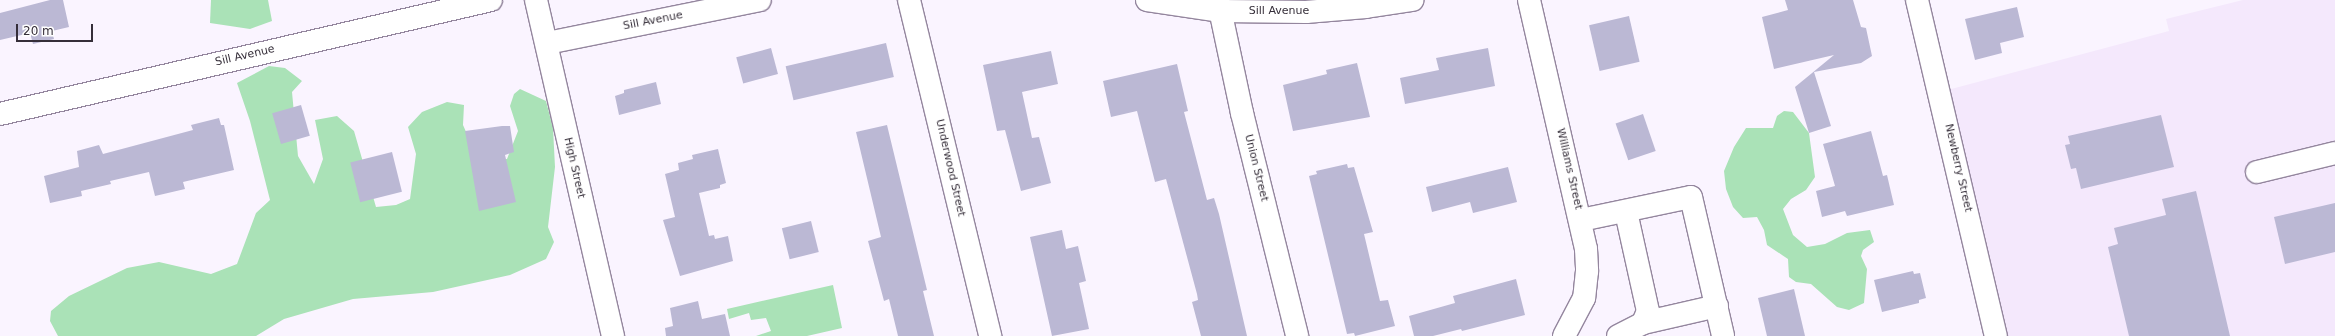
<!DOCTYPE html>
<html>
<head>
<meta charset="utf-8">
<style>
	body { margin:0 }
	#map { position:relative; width:2335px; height:336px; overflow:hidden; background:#faf4ff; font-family:"DejaVu Sans",sans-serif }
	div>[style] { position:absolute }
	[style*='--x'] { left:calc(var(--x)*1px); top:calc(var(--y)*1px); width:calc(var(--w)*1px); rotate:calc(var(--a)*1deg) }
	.built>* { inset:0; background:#f4e8fc }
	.green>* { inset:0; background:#aae2b7 }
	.building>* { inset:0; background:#bbb8d4; transform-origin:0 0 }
	.roads { filter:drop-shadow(1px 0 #94869e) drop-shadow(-1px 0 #94869e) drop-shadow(0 1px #94869e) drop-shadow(0 -1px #94869e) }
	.minor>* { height:22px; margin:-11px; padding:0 11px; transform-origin:11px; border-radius:11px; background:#fff }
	span { translate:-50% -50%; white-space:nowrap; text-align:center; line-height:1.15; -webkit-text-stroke:4px #fff; paint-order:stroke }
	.street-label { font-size:11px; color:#352e39 }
	.scale { position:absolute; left:16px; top:24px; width:77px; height:18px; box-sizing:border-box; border:2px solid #352e39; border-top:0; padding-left:5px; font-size:12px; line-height:14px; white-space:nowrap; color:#352e39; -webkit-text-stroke:3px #fff; paint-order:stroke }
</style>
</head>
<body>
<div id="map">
	<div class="built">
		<div style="clip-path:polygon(2243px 0,2335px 0,2335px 336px,1996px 336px,1940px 92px,2169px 31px,2166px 19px)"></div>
	</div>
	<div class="green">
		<div style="clip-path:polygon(211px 0,268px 0,272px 21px,250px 29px,210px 23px)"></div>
		<div style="clip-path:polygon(269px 66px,285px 68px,302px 81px,292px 92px,298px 156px,314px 184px,323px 159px,315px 120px,337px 116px,354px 131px,376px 207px,396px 205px,410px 199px,416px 154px,408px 127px,422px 112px,447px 102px,464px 105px,463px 125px,478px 159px,507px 159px,518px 131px,510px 106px,514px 94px,520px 89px,546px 101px,553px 128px,555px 167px,548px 227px,554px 242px,546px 259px,510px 275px,433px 292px,353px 299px,284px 319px,256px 336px,58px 336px,50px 321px,51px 311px,69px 296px,127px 268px,159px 262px,211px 274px,237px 264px,256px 213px,270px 200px,250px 121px,237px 83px)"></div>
		<div style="clip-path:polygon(1784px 111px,1793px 112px,1809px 133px,1815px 177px,1806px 190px,1791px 199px,1783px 209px,1793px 235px,1807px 247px,1825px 244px,1847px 233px,1870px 230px,1874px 242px,1863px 250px,1861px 256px,1867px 269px,1864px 303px,1849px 310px,1837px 307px,1811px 284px,1796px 282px,1789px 277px,1788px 259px,1767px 245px,1764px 230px,1757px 217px,1743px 218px,1733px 207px,1726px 189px,1724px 171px,1734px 147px,1746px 128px,1773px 128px,1777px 116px)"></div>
		<div style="clip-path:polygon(833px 285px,842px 328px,807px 336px,756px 336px,771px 331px,766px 318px,751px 320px,749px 313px,729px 319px,727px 309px)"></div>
	</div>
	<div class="building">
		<div style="clip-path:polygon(50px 0,63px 0,69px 27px,52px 31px,54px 39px,33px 44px,30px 33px,0 40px,0 13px)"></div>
		<div style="clip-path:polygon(1785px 0,1853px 0,1861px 27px,1866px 28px,1872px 56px,1861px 63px,1814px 72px,1831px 126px,1809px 133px,1795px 87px,1834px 55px,1774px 69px,1762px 17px,1788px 10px)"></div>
		<div style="clip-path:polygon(2017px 7px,2024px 37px,2000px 43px,2002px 53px,1975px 60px,1965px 19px)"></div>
		<div style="left:1629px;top:16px;width:47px;height:41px;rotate:77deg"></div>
		<div style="left:886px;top:43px;width:35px;height:103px;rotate:77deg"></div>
		<div style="left:771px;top:48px;width:27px;height:36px;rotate:75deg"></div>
		<div style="clip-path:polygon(1488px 48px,1495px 86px,1405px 104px,1400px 78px,1439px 70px,1436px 58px)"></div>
		<div style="clip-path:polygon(1051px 51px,1058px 84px,1022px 92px,1032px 138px,1039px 137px,1051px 183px,1021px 191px,1005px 130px,997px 131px,983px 65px)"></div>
		<div style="clip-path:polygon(1357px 63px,1370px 117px,1293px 131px,1283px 85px,1327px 74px,1326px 70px)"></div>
		<div style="clip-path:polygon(1177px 64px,1188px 111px,1184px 112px,1207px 200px,1214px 198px,1219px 214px,1247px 336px,1201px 336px,1192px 302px,1198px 300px,1197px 294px,1166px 179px,1155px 182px,1137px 111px,1111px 117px,1103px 81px)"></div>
		<div style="clip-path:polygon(656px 82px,661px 104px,619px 115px,615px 96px,624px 93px,624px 90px)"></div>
		<div style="left:301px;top:105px;width:32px;height:30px;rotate:74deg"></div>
		<div style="left:1643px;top:114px;width:39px;height:29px;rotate:71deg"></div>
		<div style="clip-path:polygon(2161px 115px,2174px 167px,2081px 189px,2076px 168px,2071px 169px,2065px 145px,2070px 144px,2068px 136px)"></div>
		<div style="clip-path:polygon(219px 118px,221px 125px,224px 125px,234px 170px,183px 182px,185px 189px,155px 196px,149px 172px,110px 181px,111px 184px,81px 191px,82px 196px,50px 203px,44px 176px,79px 167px,77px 151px,99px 145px,103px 154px,193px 130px,191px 125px)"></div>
		<div style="clip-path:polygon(887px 125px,927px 290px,923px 291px,934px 336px,898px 336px,889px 299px,884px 301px,868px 241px,881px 237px,856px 132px)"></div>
		<div style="clip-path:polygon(502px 126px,510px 126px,514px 152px,505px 155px,516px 202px,479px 211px,465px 131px)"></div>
		<div style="clip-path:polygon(1871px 131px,1883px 176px,1887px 175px,1894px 205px,1847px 216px,1845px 211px,1822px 217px,1816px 191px,1835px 186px,1823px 144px)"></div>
		<div style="clip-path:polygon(718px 149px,726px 183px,720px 185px,720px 188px,699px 193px,709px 236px,714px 235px,715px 239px,728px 236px,733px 261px,680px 276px,663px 220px,675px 217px,665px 174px,679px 170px,678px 163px,693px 159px,692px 155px)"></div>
		<div style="left:392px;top:152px;width:41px;height:43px;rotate:76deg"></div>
		<div style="clip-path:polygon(1347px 164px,1348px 168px,1354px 167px,1373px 232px,1364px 234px,1380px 301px,1388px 300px,1395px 326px,1355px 336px,1354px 333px,1347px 334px,1309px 176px,1317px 174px,1316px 171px)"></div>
		<div style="clip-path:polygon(1508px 167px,1517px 202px,1473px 213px,1470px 202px,1432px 212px,1426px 187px)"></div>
		<div style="clip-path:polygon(2196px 191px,2230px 336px,2129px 336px,2108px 247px,2118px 244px,2114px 228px,2166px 215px,2162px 199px)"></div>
		<div style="clip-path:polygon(2335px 203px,2335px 252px,2285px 264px,2274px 217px)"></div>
		<div style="left:811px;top:221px;width:32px;height:30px;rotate:76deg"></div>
		<div style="clip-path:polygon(1062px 230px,1066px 249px,1078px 246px,1086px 281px,1079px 283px,1089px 329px,1052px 336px,1030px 237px)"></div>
		<div style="clip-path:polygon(1913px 271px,1914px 274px,1920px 273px,1926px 298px,1919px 300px,1919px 303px,1882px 312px,1874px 280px)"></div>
		<div style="clip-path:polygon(1516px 279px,1525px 315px,1462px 331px,1461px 329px,1433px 336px,1414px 336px,1409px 316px,1455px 303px,1453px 296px)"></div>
		<div style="clip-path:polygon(1794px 289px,1805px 336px,1767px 336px,1758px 298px)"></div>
		<div style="clip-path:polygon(698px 301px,702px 319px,725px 314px,730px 336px,666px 336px,665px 328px,673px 326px,670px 308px)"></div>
	</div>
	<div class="roads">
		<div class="minor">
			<div style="--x:536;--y:0;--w:345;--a:77.1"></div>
			<div style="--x:909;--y:0;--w:346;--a:76.4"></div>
			<div style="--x:1147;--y:0;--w:75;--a:8.5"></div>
			<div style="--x:1221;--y:11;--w:85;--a:0.7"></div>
			<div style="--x:1306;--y:12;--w:60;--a:-4.8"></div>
			<div style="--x:1366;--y:7;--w:47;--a:-8.7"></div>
			<div style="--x:1218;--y:0;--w:116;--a:78"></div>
			<div style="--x:1242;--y:113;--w:230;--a:76.1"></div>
			<div style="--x:1529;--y:0;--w:255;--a:77.1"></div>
			<div style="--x:1586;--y:249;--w:22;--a:87"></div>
			<div style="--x:1587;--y:271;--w:27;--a:96"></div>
			<div style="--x:1584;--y:298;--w:43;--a:117.8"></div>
			<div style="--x:1917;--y:0;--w:345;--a:76.8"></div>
			<div style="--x:547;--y:43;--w:217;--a:-11.4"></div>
			<div style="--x:0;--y:114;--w:504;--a:-13.07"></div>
			<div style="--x:2257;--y:172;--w:80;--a:-13.7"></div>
			<div style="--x:1626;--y:212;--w:101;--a:77.5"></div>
			<div style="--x:1648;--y:311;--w:13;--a:113"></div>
			<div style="--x:1581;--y:220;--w:112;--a:-11.8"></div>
			<div style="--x:1691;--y:197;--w:143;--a:77"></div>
			<div style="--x:1618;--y:336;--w:28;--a:-27"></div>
			<div style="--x:1643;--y:323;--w:76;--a:-12.9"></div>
		</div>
	</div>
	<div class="street-label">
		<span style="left:1279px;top:11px">Sill Avenue</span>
		<span style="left:653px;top:21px;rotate:-11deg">Sill Avenue</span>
		<span style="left:245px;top:56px;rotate:-13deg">Sill Avenue</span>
		<span style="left:574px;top:168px;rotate:77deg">High Street</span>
		<span style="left:950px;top:168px;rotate:77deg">Underwood Street</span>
		<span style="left:1256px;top:168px;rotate:76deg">Union Street</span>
		<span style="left:1958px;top:168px;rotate:77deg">Newberry Street</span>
		<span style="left:1569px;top:169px;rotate:77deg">Williams Street</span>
	</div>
	<div class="scale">20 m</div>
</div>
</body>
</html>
